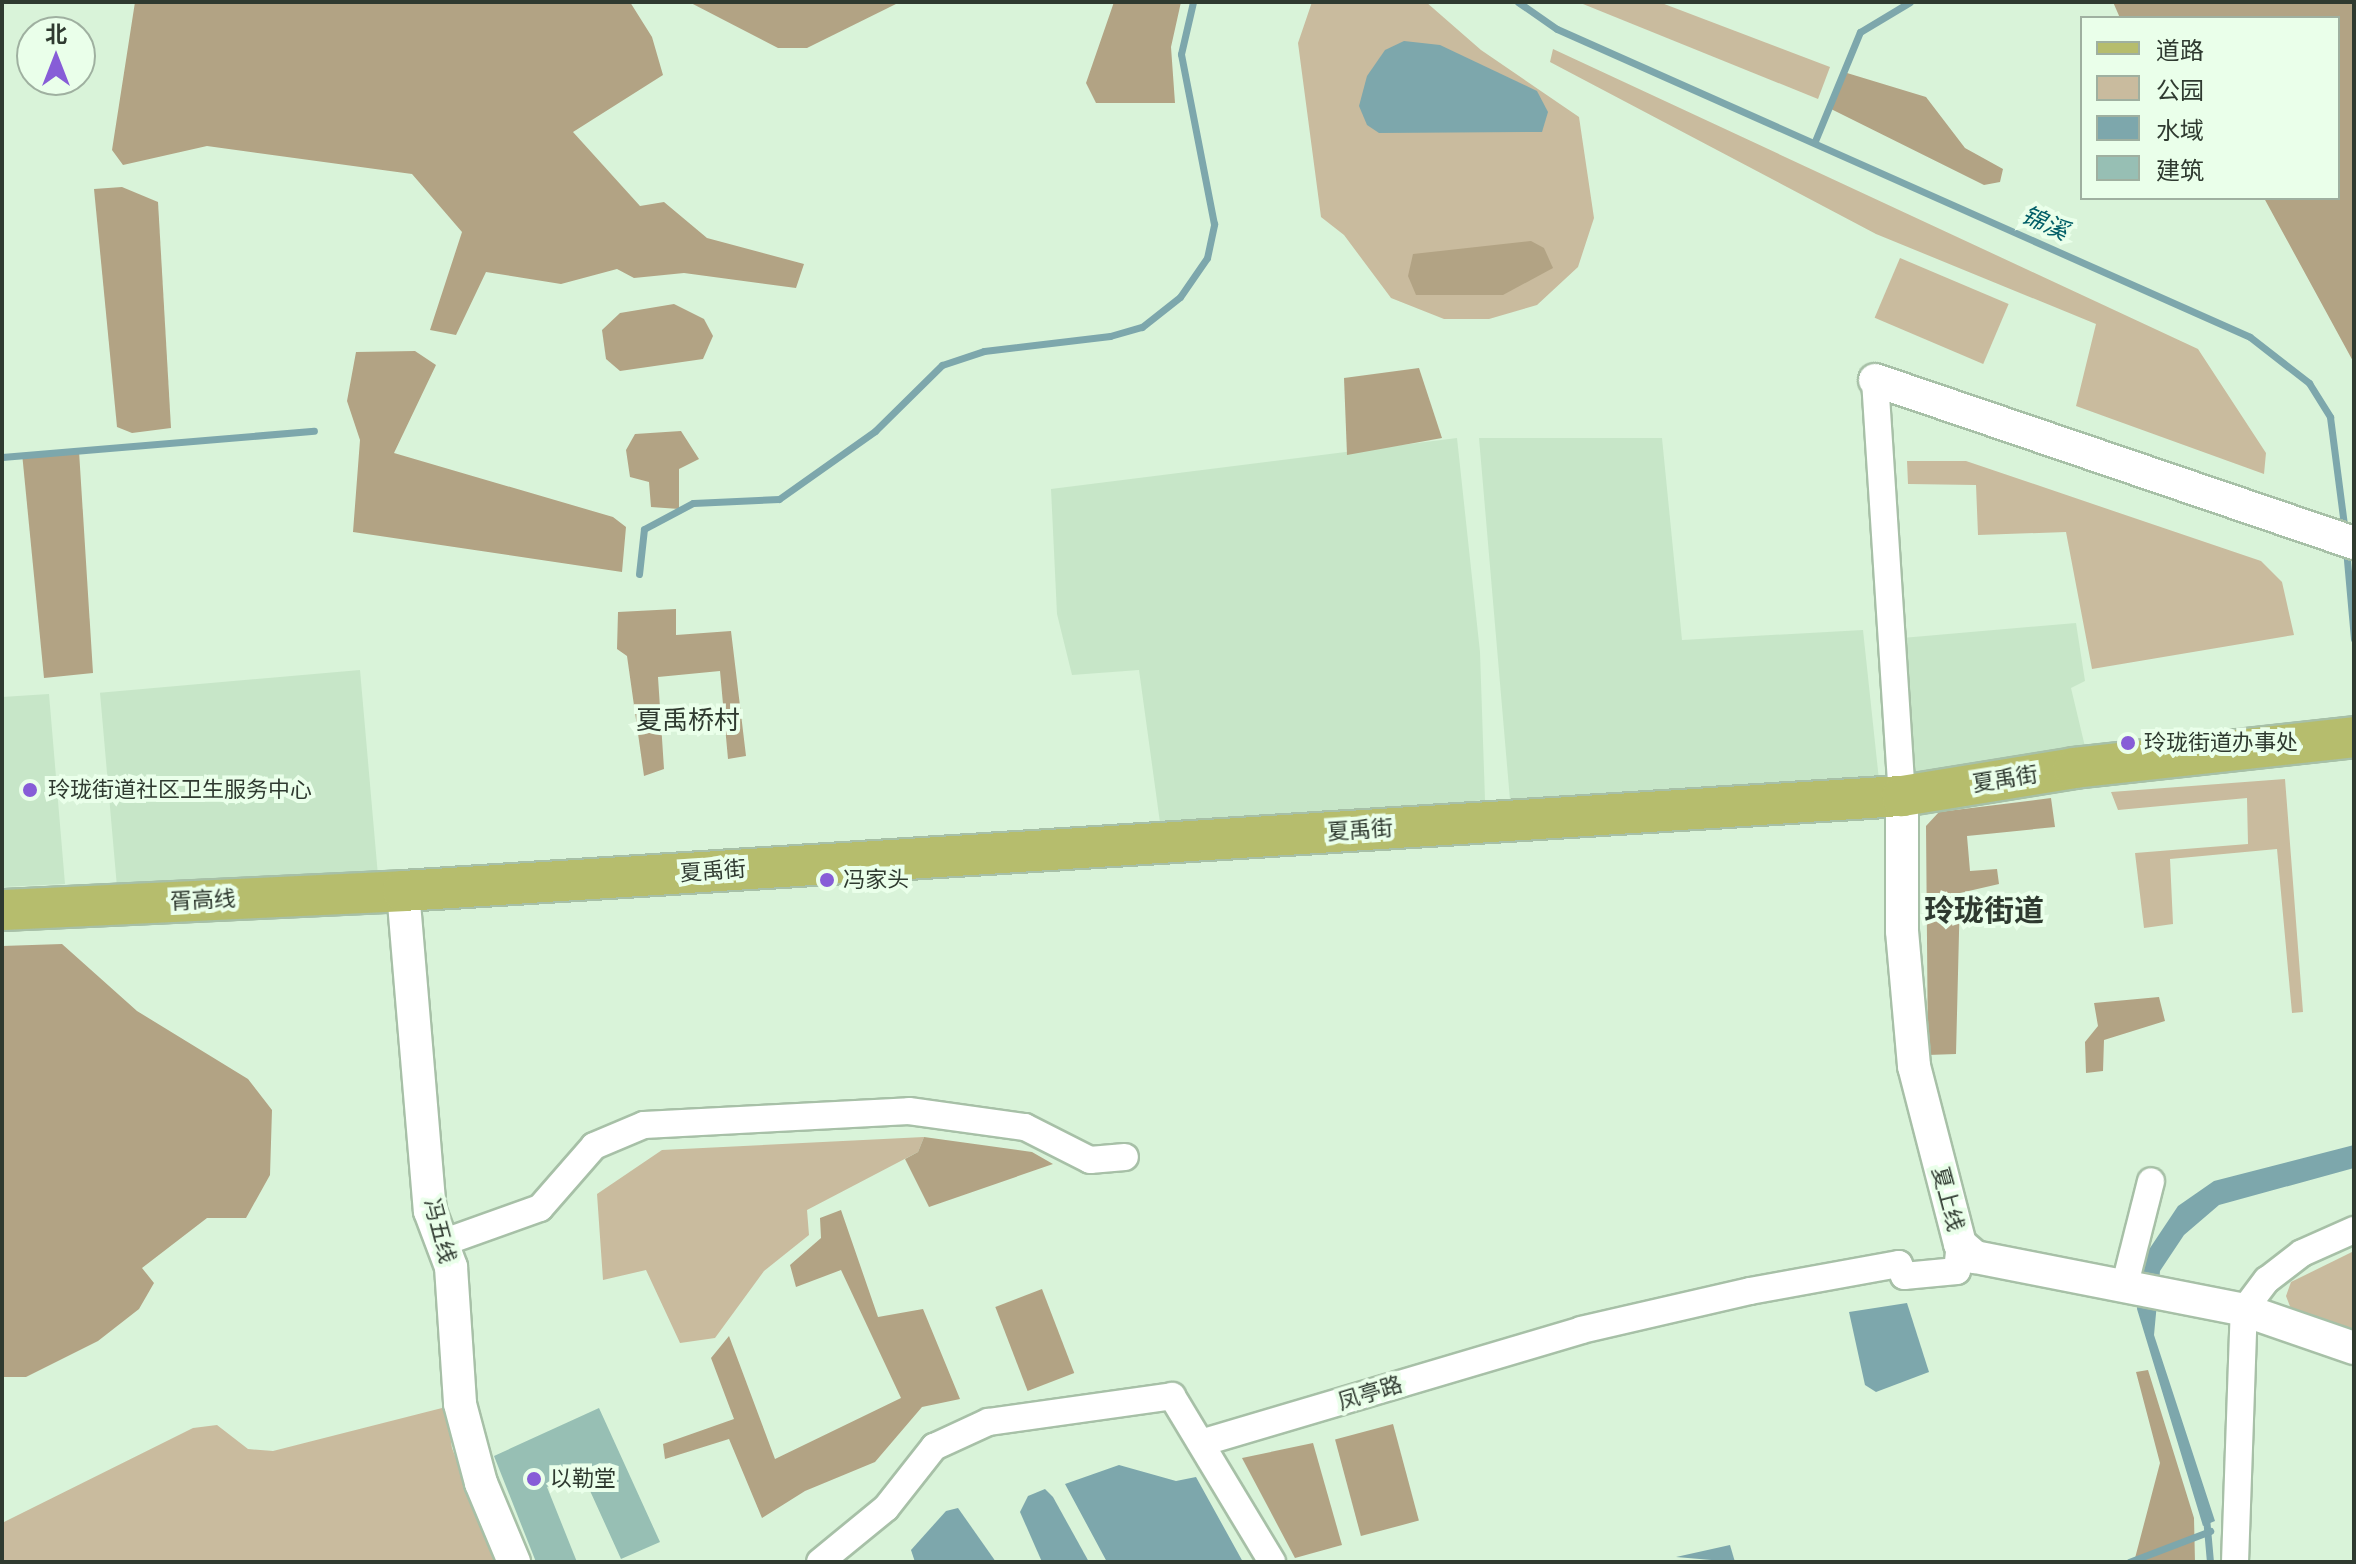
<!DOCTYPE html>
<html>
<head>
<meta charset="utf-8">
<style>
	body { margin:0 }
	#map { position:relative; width:2356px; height:1564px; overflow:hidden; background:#d9f3d9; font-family:"Asap Condensed","Noto Sans SC",sans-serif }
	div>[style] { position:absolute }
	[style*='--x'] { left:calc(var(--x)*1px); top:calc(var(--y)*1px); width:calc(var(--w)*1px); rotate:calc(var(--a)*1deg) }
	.built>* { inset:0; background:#c7e6c8; transform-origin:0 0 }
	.green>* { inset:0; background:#c9bb9e; transform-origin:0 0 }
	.forest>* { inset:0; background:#b2a384; transform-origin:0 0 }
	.water>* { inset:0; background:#7da7ac }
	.stream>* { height:7px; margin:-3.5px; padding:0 3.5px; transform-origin:3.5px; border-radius:3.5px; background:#7da7ac }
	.building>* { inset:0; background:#97bfb4 }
	.roads { filter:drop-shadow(2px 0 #a7c0a7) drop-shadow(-2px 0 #a7c0a7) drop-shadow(0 2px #a7c0a7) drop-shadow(0 -2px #a7c0a7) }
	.minor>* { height:26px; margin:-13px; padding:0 13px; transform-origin:13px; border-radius:13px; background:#fff }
	.tertiary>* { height:32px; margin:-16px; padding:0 16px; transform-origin:16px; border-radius:16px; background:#fff }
	.primary>* { height:40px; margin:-20px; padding:0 20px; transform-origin:20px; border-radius:20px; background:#b6bd6d }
	.dots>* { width:22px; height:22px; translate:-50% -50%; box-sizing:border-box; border:4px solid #eaffea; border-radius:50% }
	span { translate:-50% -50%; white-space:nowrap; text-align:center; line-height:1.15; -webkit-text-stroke:8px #eaffea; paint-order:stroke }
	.poi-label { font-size:22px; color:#2f3a30 }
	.left { translate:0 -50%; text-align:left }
	.street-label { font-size:22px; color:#2f3a30 }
	.water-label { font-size:24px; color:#005e67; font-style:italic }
	.quarter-label { font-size:26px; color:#2f3a30 }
	.district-label { font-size:30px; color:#2f3a30; font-weight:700 }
	.frame { position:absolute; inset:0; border:4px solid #2f3a30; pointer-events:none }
	.legend { position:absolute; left:2080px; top:16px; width:260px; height:184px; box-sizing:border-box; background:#eaffea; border:2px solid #9fb0a0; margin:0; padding:10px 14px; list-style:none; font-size:24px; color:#2f3a30 }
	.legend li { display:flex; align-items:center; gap:16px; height:40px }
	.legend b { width:40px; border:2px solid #9fb0a0 }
	.north { position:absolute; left:16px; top:16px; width:80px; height:80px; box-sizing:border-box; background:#eaffea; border:2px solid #9fb0a0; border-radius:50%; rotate:0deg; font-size:22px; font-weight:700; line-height:32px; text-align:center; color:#2f3a30 }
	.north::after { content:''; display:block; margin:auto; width:28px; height:36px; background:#875dd7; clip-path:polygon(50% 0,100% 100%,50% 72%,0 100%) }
</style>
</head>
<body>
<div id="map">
	<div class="built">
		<div style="clip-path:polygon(1457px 438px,1480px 652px,1485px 800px,1161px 830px,1139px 670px,1072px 675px,1057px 614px,1051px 489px)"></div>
		<div style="clip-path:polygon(1479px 438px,1662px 438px,1682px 640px,1863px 630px,1879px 780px,1510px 800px)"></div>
		<div style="clip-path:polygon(2076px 623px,2085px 681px,2071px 688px,2087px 755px,1914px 775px,1902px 638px)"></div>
		<div style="left:360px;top:670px;width:202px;height:261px;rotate:85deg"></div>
		<div style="clip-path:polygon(49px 694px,65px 884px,2px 887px,2px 697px)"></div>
	</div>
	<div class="green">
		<div style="clip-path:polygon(1312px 2px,1426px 2px,1481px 50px,1579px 117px,1594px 218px,1578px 267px,1537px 305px,1489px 319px,1444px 319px,1391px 298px,1344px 235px,1321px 217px,1298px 43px)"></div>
		<div style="clip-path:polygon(1578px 2px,1659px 2px,1830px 67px,1818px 99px)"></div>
		<div style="clip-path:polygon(1553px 49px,2198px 349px,2266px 453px,2264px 474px,2076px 406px,2096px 324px,1876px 234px,1550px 62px)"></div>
		<div style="left:1900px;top:258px;width:118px;height:65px;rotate:23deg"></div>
		<div style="clip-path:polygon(1907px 461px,1966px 461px,2261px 561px,2282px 582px,2294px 635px,2092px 669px,2066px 532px,1978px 535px,1976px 485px,1908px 484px)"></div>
		<div style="clip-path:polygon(2285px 779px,2303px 1012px,2292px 1013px,2277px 849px,2170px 859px,2173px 924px,2144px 928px,2135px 853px,2248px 844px,2247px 798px,2118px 810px,2111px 792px)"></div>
		<div style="clip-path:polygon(924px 1137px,918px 1152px,807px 1210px,809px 1235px,764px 1271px,715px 1338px,680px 1343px,646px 1270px,603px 1280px,597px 1194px,662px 1150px)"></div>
		<div style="clip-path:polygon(2354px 1251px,2354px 1333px,2291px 1309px,2286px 1296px,2291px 1282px)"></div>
		<div style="clip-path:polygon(446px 1407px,452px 1448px,496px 1562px,2px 1562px,2px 1523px,193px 1428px,217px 1425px,248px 1449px,273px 1451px)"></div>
	</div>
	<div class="forest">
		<div style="clip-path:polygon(135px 2px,630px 2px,652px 37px,663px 75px,573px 132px,640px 206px,664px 202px,707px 238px,804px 264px,796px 288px,684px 273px,634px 278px,617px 269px,561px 284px,486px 272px,456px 335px,430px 330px,462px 232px,412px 174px,207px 146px,123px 165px,112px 150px)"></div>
		<div style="clip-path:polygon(689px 2px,900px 2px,807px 48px,778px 48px)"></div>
		<div style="clip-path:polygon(1114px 2px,1181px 2px,1171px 47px,1175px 103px,1096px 103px,1086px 83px)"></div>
		<div style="clip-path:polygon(2113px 2px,2354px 2px,2354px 363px,2264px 198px,2338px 198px,2338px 18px,2120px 18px)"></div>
		<div style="clip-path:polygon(1847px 73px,1926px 97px,1965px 148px,2003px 169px,2000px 182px,1984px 185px,1831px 109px)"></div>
		<div style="clip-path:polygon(122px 187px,158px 202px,171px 428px,132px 433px,117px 427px,94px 189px)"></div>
		<div style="clip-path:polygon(1531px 241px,1544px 248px,1553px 268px,1503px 295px,1416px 295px,1408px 276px,1413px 254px)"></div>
		<div style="clip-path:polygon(674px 304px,704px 319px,713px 336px,703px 359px,620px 371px,606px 359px,602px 330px,620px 313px)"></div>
		<div style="clip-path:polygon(415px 351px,436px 365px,394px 453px,613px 517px,626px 527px,622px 572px,353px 532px,360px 440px,347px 401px,356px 352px)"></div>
		<div style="clip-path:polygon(1419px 368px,1442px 438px,1347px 455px,1344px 378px)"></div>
		<div style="clip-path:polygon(681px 431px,699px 459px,679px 469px,679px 509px,651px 507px,649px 482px,630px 477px,626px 450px,635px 434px)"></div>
		<div style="clip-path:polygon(79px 451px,93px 673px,44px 678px,22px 453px)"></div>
		<div style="clip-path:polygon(676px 609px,676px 635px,731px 631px,746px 756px,728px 759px,720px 671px,658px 677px,664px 769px,644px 776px,627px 656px,617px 649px,618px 612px)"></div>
		<div style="clip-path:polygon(2051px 798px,2055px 827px,1967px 836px,1970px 871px,1997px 869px,1999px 884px,1960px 893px,1956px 1054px,1928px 1055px,1926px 826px,1939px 812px)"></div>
		<div style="clip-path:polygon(62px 944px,137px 1011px,248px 1079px,272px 1110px,270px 1175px,246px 1218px,207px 1218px,142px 1268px,154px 1283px,139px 1309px,98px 1341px,26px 1377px,2px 1377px,2px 946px)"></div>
		<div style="clip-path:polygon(2159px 997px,2165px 1021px,2104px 1040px,2103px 1071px,2086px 1073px,2085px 1042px,2098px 1026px,2094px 1003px)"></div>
		<div style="clip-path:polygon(924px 1137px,1032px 1152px,1053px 1164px,929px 1207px,905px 1159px,918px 1152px)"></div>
		<div style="clip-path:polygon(841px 1210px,878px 1317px,923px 1309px,960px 1399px,922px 1407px,875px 1462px,805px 1491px,762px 1518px,729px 1439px,665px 1459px,663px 1444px,734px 1419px,711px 1358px,729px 1336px,775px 1459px,901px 1398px,841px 1270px,796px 1287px,790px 1265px,821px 1238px,820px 1218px)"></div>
		<div style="left:1042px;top:1289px;width:90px;height:50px;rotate:69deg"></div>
		<div style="clip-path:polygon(2148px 1370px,2194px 1518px,2195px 1562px,2134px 1562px,2160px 1463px,2136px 1372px)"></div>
		<div style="left:1393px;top:1424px;width:100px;height:60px;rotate:75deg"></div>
		<div style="clip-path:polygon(1313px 1443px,1342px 1545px,1295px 1558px,1242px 1458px)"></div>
	</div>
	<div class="water">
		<div style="clip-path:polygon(1404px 41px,1440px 45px,1537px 91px,1548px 112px,1542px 132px,1379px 133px,1367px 125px,1359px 106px,1367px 76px,1385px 50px)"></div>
		<div style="clip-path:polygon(2354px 1145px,2354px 1168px,2219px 1205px,2184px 1235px,2160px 1271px,2154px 1335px,2215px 1521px,2203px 1526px,2137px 1309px,2140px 1263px,2178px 1206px,2214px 1181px)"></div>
		<div style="clip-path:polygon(1907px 1303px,1929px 1372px,1876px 1392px,1865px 1385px,1849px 1312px)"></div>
		<div style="clip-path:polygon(1119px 1465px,1176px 1481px,1196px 1477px,1243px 1562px,1107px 1562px,1065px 1484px)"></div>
		<div style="clip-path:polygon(1045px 1489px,1053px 1497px,1089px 1562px,1042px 1562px,1020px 1512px,1028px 1496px)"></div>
		<div style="clip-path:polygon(958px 1508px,996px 1562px,915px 1562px,911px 1550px,946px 1511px)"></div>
		<div style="clip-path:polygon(1730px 1545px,1735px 1562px,1676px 1557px)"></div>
	</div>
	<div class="stream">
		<div style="--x:1518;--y:2;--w:47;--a:34.7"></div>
		<div style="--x:1557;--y:29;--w:758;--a:23.96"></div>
		<div style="--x:2250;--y:337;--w:75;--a:37.9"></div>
		<div style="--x:2309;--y:383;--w:40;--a:58"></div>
		<div style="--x:2330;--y:417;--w:117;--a:82.6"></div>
		<div style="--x:1815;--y:141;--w:118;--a:-67.6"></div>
		<div style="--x:1860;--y:32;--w:58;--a:-31"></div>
		<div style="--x:2;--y:457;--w:313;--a:-4.8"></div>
		<div style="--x:2346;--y:549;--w:90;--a:84.9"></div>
		<div style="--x:639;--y:574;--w:45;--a:-83.7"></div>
		<div style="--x:644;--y:529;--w:55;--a:-28"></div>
		<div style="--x:693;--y:503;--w:86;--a:-2.7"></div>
		<div style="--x:779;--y:499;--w:118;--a:-35.3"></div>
		<div style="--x:875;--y:431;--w:94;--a:-44.6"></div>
		<div style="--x:942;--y:365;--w:44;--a:-18.4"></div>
		<div style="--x:984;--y:351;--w:127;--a:-6.8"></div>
		<div style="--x:1110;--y:336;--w:33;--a:-16"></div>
		<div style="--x:1142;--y:327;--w:48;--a:-38.3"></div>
		<div style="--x:1180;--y:297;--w:47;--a:-55.3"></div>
		<div style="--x:1207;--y:258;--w:35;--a:-78"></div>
		<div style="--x:1214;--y:224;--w:173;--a:-101"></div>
		<div style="--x:1181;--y:54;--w:53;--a:-77"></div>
		<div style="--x:2206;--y:1517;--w:45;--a:84.9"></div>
		<div style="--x:2129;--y:1562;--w:87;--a:-20.9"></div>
	</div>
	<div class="building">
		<div style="clip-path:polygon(599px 1408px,660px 1542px,621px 1559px,581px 1471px,547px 1487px,577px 1562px,536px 1562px,494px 1456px)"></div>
	</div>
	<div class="roads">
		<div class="minor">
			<div style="--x:1875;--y:380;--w:417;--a:86.3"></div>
			<div style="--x:442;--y:1243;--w:104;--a:-19.7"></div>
			<div style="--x:540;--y:1208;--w:82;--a:-48.9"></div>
			<div style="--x:594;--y:1146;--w:54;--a:-22.8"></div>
			<div style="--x:644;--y:1125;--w:265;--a:-3"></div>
			<div style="--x:909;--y:1111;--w:117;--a:7.9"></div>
			<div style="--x:1025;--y:1127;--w:73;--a:26.9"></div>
			<div style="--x:1090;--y:1160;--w:35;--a:-5"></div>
			<div style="--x:2124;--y:1288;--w:110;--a:-75.8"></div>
			<div style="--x:1204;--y:1442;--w:393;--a:-16.5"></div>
			<div style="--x:1581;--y:1330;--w:173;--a:-13"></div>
			<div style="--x:1750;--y:1291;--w:151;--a:-10.3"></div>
			<div style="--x:1899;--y:1264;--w:13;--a:67"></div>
			<div style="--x:1904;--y:1276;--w:53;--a:-5.4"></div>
			<div style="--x:1957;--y:1271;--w:27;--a:-84"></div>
			<div style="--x:820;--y:1562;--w:85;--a:-39.3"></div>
			<div style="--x:886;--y:1508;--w:78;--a:-51.8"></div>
			<div style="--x:934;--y:1447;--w:60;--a:-24.8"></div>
			<div style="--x:988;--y:1422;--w:186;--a:-8"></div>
			<div style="--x:1172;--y:1396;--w:194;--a:58.9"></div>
			<div style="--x:2235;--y:1562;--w:252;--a:-88"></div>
			<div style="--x:2244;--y:1310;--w:38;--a:-53"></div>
			<div style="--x:2267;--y:1280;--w:44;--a:-37.6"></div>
			<div style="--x:2302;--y:1253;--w:57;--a:-23.9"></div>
		</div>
		<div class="tertiary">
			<div style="--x:1875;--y:380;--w:506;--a:18.79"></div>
			<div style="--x:1902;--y:796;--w:135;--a:90"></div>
			<div style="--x:1902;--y:931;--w:136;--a:84.9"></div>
			<div style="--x:1914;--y:1066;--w:184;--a:75.5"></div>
			<div style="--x:1960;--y:1244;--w:20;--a:41"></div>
			<div style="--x:1975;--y:1257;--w:274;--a:11.1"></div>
			<div style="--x:2244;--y:1310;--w:116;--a:19.1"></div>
			<div style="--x:403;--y:891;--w:321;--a:85.2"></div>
			<div style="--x:430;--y:1211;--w:60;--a:69.4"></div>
			<div style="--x:451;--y:1267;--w:137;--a:86.2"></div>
			<div style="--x:460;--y:1404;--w:82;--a:75.1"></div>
			<div style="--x:481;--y:1483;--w:86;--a:67.3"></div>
		</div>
		<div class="primary">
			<div style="--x:2;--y:910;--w:401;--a:-2.7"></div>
			<div style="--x:403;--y:891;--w:1502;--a:-3.63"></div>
			<div style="--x:1902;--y:796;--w:174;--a:-9.2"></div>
			<div style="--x:2074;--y:768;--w:282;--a:-6.3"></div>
		</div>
	</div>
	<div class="dots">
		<div style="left:2128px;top:743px;background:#875dd7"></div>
		<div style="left:30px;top:790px;background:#875dd7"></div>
		<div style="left:827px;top:880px;background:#875dd7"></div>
		<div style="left:534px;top:1479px;background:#875dd7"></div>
	</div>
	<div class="poi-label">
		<span class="left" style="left:2144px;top:743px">玲珑街道办事处</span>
		<span class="left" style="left:48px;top:790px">玲珑街道社区卫生服务中心</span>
		<span class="left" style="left:843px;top:880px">冯家头</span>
		<span class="left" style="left:550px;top:1479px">以勒堂</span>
	</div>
	<div class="street-label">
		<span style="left:2005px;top:779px;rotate:-9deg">夏禹街</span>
		<span style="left:1360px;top:830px;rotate:-4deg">夏禹街</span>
		<span style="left:713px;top:871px;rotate:-4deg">夏禹街</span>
		<span style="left:203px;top:900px;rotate:-3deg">胥高线</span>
		<span style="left:1948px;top:1199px;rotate:75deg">夏上线</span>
		<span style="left:440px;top:1231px;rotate:75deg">冯五线</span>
		<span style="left:1370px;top:1393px;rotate:-17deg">凤亭路</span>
	</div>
	<div class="water-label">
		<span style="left:2045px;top:223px;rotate:24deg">锦溪</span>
	</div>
	<div class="quarter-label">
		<span style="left:688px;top:721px">夏禹桥村</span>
	</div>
	<div class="district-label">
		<span style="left:1984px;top:910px">玲珑街道</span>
	</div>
	<div class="frame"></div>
	<ul class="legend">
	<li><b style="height:10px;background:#b6bd6d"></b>道路</li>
	<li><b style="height:22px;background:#c9bb9e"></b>公园</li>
	<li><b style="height:22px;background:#7da7ac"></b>水域</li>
	<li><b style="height:22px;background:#97bfb4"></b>建筑</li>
	</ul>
	<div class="north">北</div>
</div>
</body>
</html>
